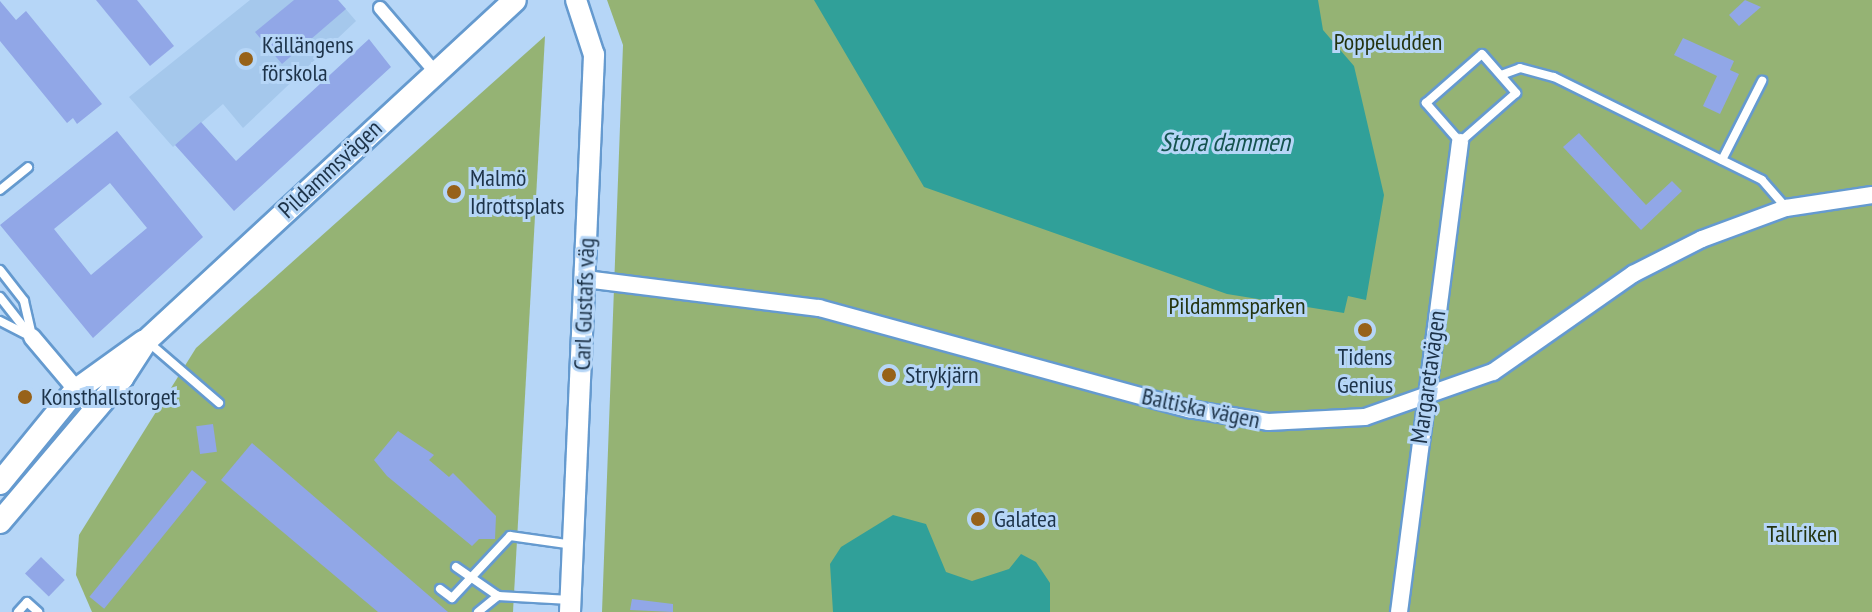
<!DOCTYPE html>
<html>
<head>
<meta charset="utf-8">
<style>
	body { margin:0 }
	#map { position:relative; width:1872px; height:612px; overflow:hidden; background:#b6d6f7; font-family:"PT Sans Narrow",sans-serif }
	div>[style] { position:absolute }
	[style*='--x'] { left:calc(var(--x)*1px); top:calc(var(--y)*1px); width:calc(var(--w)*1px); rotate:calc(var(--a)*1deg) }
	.built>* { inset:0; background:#a5c8ec }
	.green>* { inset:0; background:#95b374 }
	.water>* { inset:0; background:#30a099 }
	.building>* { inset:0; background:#91a7e7; transform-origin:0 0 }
	.roads { filter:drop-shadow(2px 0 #659acf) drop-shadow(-2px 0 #659acf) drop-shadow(0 2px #659acf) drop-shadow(0 -2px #659acf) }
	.service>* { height:8px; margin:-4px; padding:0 4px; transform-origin:4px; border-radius:4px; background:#fff }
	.pedestrian>* { height:12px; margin:-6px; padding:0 6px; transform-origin:6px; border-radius:6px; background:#fff }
	.minor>* { height:16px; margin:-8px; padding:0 8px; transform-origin:8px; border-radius:8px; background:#fff }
	.tertiary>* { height:20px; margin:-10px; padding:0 10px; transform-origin:10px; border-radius:10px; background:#fff }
	.secondary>* { height:22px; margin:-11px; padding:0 11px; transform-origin:11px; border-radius:11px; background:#fff }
	.dots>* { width:22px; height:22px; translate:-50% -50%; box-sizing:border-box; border:4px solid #b6d6f7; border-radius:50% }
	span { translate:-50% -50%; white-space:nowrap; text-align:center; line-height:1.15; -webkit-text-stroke:6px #b6d6f7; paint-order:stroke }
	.park-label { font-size:24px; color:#243410 }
	.poi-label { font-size:24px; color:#1d3349 }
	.left { translate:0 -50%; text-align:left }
	.street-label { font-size:24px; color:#1d3349 }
	.water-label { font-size:26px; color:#15534f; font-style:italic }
</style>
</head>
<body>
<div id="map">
	<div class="built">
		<div style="clip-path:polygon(250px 0,338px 0,356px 21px,243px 128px,223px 104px,173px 147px,129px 97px)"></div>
	</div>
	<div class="green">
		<div style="clip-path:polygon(607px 0,1872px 0,1872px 612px,602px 612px,623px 45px)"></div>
		<div style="clip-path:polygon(545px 36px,513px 612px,92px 612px,76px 575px,79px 535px,196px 348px)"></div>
	</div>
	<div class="water">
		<div style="clip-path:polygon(814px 0,1318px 0,1323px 30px,1354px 66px,1384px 195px,1366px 300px,1348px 296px,1344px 313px,1227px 294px,924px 187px)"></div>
		<div style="clip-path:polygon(893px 515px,926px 524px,946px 572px,972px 581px,1009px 569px,1021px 554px,1036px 562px,1050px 583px,1050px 612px,833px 612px,830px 564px,841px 547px)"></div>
	</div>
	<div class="building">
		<div style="clip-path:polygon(96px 0,137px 0,174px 46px,150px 66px)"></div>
		<div style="clip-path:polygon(294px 0,338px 0,346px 9px,282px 64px,255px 32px)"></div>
		<div style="clip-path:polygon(1745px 0,1761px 7px,1739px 26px,1729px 15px)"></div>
		<div style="clip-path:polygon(0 1px,16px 20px,26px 11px,102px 104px,77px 124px,73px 118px,67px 123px,0 41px)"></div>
		<div style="clip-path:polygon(1683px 38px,1734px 61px,1730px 70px,1739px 74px,1720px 114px,1703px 106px,1717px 76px,1674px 55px)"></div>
		<div style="clip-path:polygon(369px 39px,391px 67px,234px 211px,175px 145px,201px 122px,236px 161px)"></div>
		<div style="clip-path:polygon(evenodd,117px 131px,203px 237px,93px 338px,0 225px,117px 131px,110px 183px,147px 228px,91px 275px,54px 229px,110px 183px)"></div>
		<div style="clip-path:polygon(1579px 133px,1646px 205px,1672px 181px,1682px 191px,1641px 230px,1563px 147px)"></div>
		<div style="left:213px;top:424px;width:28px;height:17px;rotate:82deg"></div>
		<div style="clip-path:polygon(398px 431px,434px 455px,429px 460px,449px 477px,453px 473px,496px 516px,495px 539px,479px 539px,472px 546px,387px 476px,374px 460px)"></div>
		<div style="clip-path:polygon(252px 443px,448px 612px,378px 612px,221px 480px)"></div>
		<div style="left:192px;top:470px;width:19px;height:163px;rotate:39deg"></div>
		<div style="left:41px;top:557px;width:33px;height:23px;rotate:44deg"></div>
		<div style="clip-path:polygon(632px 599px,673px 604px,673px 612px,630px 610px)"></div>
	</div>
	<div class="roads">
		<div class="service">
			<div style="--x:1482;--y:54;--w:52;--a:48.9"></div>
			<div style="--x:1516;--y:93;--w:74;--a:138.8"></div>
			<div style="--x:1460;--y:142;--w:52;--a:-131.1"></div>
			<div style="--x:1426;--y:103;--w:74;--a:-41.2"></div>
			<div style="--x:1501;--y:75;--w:20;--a:-20"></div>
			<div style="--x:1520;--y:68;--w:35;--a:15"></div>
			<div style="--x:1554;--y:77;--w:232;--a:26.3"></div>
			<div style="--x:1762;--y:180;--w:37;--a:49"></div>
			<div style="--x:1722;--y:160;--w:89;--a:-63.1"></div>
			<div style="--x:0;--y:190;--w:36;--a:-39"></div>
			<div style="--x:0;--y:270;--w:39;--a:52"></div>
			<div style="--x:24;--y:301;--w:37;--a:77"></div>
			<div style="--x:0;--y:297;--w:47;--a:51.9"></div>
			<div style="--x:0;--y:321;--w:30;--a:27"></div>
			<div style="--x:147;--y:341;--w:95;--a:40.7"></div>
			<div style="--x:456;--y:567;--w:51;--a:34.6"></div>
			<div style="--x:498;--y:596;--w:72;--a:3.2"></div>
			<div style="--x:440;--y:589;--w:15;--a:37"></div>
			<div style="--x:452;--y:598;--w:85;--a:-46.9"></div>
			<div style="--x:510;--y:536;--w:64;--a:8.1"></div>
			<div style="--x:18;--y:612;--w:13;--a:-48"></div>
			<div style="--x:27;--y:602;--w:15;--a:42"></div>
			<div style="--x:478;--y:612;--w:26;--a:-39"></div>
		</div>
		<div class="pedestrian">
			<div style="--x:380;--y:8;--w:84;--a:49.3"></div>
		</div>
		<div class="minor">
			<div style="--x:585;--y:279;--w:236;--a:7.1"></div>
			<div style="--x:819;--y:308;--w:384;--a:15.3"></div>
			<div style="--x:1189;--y:409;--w:80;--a:9.3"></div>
			<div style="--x:1268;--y:422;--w:97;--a:-3"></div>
			<div style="--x:1365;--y:417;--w:136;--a:-19.4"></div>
			<div style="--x:1493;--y:372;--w:171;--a:-35"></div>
			<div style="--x:1633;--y:274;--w:77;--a:-26.9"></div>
			<div style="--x:1702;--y:239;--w:90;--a:-20.3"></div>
			<div style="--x:1786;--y:208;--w:87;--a:-8.6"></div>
			<div style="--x:32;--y:337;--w:93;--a:49.8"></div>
			<div style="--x:1399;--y:612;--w:474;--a:-82.6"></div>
		</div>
		<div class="tertiary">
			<div style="--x:570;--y:612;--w:558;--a:-87.53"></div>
			<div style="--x:594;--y:55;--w:58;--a:-108.1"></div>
		</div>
		<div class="secondary">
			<div style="--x:0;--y:483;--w:119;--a:-50.8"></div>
			<div style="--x:75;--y:391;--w:84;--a:-35.8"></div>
			<div style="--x:0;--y:522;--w:189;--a:-49.7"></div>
			<div style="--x:122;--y:378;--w:44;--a:-57"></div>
			<div style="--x:146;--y:341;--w:502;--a:-42.74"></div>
		</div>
	</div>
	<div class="dots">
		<div style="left:246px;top:59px;background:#976219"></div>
		<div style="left:454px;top:192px;background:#976219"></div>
		<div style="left:1365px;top:330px;background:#976219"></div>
		<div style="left:889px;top:375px;background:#976219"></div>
		<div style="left:25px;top:397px;background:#976219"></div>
		<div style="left:978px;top:519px;background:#976219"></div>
	</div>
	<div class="park-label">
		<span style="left:1388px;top:42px">Poppeludden</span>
		<span style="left:1237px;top:306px">Pildammsparken</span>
		<span style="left:1802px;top:534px">Tallriken</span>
	</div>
	<div class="poi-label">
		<span class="left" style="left:262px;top:59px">Källängens<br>förskola</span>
		<span class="left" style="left:470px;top:192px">Malmö<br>Idrottsplats</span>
		<span style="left:1365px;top:371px">Tidens<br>Genius</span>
		<span class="left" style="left:905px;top:375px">Strykjärn</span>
		<span class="left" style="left:41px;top:397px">Konsthallstorget</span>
		<span class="left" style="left:994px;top:519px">Galatea</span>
	</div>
	<div class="street-label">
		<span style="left:330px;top:169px;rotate:-43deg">Pildammsvägen</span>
		<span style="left:584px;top:304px;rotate:-88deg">Carl Gustafs väg</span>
		<span style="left:1428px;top:377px;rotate:-82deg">Margaretavägen</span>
		<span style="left:1201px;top:408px;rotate:12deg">Baltiska vägen</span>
	</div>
	<div class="water-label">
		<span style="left:1225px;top:142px">Stora dammen</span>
	</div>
</div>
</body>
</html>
